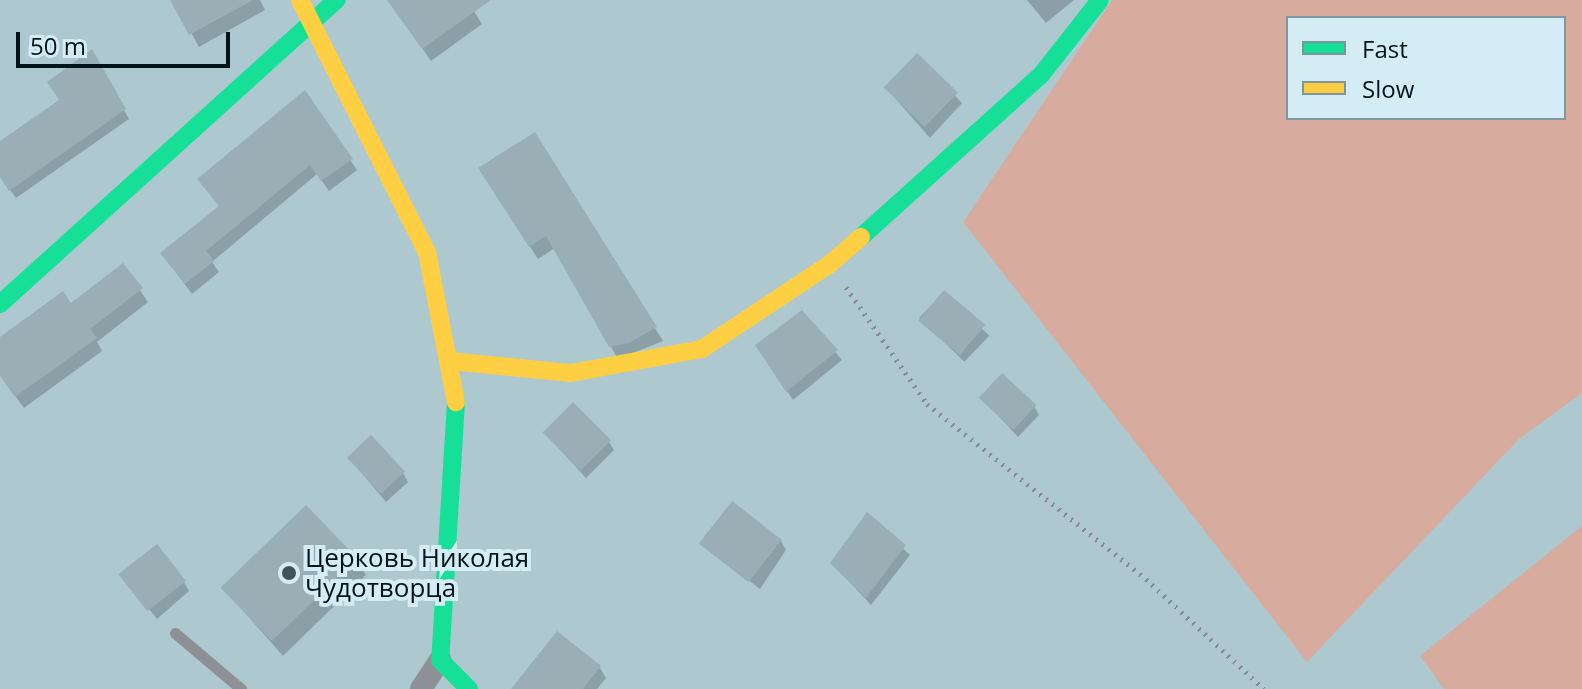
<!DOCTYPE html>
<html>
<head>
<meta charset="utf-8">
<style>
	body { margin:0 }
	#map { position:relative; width:1582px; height:689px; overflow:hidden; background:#aec8d0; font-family:"Open Sans",sans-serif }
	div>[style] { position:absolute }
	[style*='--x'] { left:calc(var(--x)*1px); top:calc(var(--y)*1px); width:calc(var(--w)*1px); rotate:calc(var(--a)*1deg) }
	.green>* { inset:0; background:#d7ac9e }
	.shadow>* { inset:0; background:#0003; transform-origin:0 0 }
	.building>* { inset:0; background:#99afb5; transform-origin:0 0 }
	.path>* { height:5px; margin-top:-2.5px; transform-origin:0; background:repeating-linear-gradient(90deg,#858d93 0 2px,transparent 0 8px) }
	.lane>* { height:11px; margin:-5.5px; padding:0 5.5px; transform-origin:5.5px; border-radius:5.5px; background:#8d9094 }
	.street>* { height:22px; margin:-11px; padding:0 11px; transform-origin:11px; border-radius:11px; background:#8d9094 }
	.fast>* { height:18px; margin:-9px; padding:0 9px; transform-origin:9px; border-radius:9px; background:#16e098 }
	.slow>* { height:18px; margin:-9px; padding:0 9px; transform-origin:9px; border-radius:9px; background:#ffcf43 }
	.dots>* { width:22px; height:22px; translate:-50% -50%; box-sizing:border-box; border:4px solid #d4ecf4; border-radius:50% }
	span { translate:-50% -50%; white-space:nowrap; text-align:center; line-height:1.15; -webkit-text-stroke:8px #d4ecf4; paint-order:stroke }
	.poi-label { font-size:26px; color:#03151a }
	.left { translate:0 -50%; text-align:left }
	.legend { position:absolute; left:1286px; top:16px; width:280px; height:104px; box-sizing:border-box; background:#d4ecf4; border:2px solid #80969d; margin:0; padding:10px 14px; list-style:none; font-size:24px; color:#03151a }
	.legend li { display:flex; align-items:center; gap:16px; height:40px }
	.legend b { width:40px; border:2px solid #80969d }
	.scale { position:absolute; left:16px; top:32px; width:214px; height:36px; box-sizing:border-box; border:4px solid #03151a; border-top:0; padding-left:10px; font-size:24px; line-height:28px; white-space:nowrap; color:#03151a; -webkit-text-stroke:6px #d4ecf4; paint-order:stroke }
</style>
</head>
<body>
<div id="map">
	<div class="green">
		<div style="clip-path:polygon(evenodd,1112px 0,1582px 0,1582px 393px,1519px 439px,1307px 662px,963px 222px,1112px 0,1288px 18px,1564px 18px,1564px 118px,1288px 118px,1288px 18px)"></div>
		<div style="clip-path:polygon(1582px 526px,1582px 689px,1444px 689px,1420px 656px)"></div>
	</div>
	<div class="shadow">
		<div style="clip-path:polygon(173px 0,260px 0,265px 10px,199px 47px)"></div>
		<div style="clip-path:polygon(467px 0,482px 24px,431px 61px,397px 13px)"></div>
		<div style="clip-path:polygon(1027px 0,1074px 0,1046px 23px)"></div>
		<div style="clip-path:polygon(91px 52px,129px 119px,16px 198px,0 176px,0 144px,62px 101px)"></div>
		<div style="clip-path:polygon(917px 56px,962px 103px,930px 138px,887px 89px)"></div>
		<div style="clip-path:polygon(304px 93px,357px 170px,329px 191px,317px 174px,212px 262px,219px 272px,192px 294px,162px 254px,220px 207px,199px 180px)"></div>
		<div style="clip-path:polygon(534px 135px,655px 328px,663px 341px,618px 359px,555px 248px,538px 259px,488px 181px)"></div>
		<div style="clip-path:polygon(123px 266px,148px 302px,97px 342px,102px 351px,24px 408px,0 375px,0 339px,71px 305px)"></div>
		<div style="left:944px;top:292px;width:63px;height:36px;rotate:44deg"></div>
		<div style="clip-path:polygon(802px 312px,842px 360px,793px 400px,763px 355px)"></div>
		<div style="clip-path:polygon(982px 398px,1034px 406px,1039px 415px,1018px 437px)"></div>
		<div style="clip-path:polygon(545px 433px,609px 442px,614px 450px,586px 478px)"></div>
		<div style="clip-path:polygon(349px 458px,403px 473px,408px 482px,386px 502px)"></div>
		<div style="clip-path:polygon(867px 515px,910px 555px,871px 605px,832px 563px)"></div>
		<div style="clip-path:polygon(781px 541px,786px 550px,760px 589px,706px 547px)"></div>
		<div style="clip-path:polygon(356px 559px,366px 575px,283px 656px,224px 589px)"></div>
		<div style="clip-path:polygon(123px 576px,184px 582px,189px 591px,157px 619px)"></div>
		<div style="clip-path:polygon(600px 668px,606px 678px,597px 689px,513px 689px)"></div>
	</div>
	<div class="building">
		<div style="clip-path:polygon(170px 0,253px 0,189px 35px)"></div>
		<div style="clip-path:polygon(387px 0,491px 0,422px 49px)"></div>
		<div style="clip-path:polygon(92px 49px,126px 109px,9px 191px,0 177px,0 141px,59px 100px,47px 82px)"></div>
		<div style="left:917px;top:53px;width:57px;height:48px;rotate:44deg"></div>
		<div style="clip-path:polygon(305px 90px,353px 159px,321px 181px,310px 165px,206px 251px,214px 261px,185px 284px,160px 253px,219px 206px,197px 179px)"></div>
		<div style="clip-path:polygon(535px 132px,657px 327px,629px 343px,609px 347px,546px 236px,529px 247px,478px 168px)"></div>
		<div style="clip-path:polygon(123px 263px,143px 288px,90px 329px,97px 338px,15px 397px,0 376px,0 337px,63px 291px,71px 303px)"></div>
		<div style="left:944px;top:290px;width:54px;height:40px;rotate:40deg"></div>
		<div style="clip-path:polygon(802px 310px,838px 350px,786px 392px,755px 345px)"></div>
		<div style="left:1002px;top:373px;width:47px;height:34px;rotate:43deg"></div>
		<div style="left:573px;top:402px;width:54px;height:43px;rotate:45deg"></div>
		<div style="left:371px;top:435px;width:50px;height:33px;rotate:47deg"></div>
		<div style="left:732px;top:501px;width:63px;height:54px;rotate:38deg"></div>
		<div style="left:306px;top:505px;width:74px;height:119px;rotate:46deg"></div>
		<div style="clip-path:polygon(867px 512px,906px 545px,866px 598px,830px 563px)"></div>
		<div style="left:157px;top:544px;width:47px;height:49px;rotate:52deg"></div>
		<div style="clip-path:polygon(557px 631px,601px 666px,583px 689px,511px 689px)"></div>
	</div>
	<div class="path">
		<div style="--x:846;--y:287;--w:142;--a:55.3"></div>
		<div style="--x:927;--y:404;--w:280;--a:38.6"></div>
		<div style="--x:1146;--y:579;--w:161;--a:43"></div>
	</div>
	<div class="lane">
		<div style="--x:175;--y:633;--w:87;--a:40.3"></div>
	</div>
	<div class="street">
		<div style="--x:421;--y:689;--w:35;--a:-57"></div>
	</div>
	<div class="fast">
		<div style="--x:861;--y:237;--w:242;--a:-42"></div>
		<div style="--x:1041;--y:75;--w:95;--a:-51.8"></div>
		<div style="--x:0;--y:304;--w:454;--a:-42.1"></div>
		<div style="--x:456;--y:402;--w:258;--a:93.5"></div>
		<div style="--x:440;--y:660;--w:41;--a:45"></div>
	</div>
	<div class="slow">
		<div style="--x:300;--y:0;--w:282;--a:63.3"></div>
		<div style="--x:427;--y:252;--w:153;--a:79.1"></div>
		<div style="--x:450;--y:361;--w:122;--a:5.7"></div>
		<div style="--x:571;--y:373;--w:133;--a:-10.4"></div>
		<div style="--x:702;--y:349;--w:154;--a:-33.6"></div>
		<div style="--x:830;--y:264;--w:41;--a:-41.1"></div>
	</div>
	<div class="dots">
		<div style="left:289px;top:573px;background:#3f545a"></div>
	</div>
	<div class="poi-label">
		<span class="left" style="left:305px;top:573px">Церковь Николая<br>Чудотворца</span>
	</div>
	<ul class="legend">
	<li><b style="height:10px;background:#16e098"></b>Fast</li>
	<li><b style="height:10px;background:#ffcf43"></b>Slow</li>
	</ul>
	<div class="scale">50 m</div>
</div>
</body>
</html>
